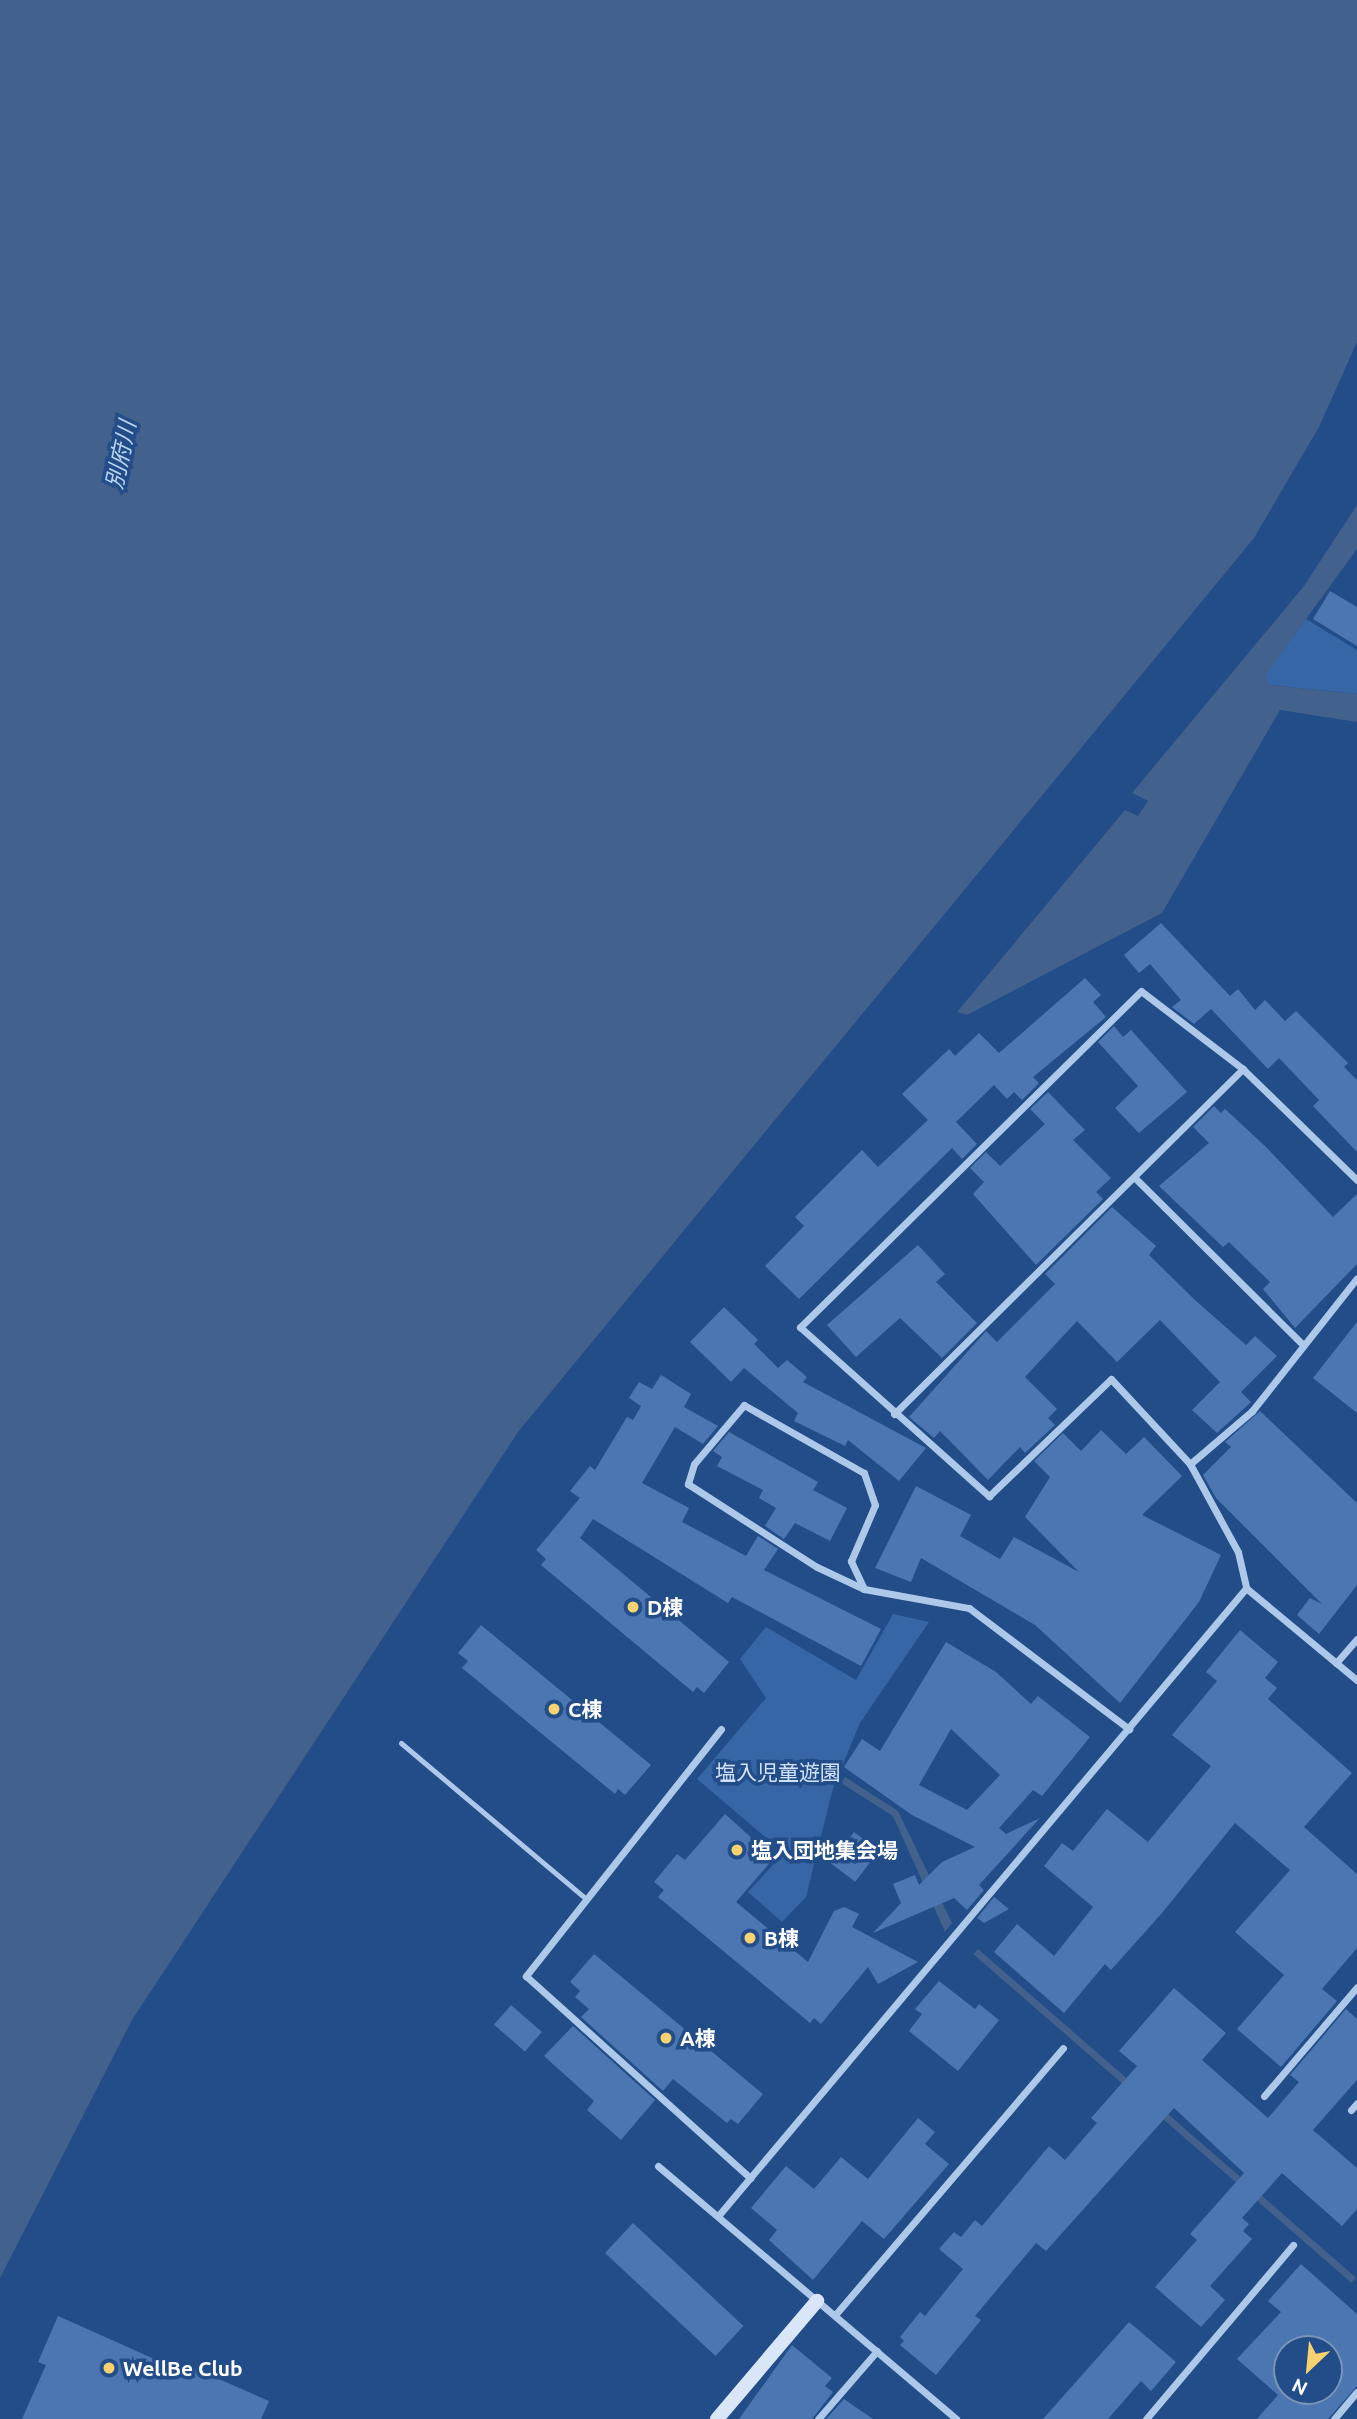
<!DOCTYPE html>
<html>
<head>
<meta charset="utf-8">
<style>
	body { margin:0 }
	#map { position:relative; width:1357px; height:2419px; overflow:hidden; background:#224d89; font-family:Ubuntu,"Noto Sans JP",sans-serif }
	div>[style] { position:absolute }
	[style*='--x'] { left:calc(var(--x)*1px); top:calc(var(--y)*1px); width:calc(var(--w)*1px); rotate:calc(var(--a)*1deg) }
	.green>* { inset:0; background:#3666a6 }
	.water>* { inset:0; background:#42618c; transform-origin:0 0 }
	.building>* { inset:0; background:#4b76b1; transform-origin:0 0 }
	.lane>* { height:5px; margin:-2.5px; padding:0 2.5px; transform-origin:2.5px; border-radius:2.5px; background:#aec8ea }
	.street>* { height:7px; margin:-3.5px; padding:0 3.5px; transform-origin:3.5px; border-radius:3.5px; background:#aec8ea }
	.secondary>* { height:14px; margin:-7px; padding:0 7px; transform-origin:7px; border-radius:7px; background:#d9e6f8 }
	.dots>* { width:19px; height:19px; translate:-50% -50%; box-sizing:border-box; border:4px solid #224d89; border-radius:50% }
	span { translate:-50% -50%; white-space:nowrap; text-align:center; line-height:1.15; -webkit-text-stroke:7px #224d89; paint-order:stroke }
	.poi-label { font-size:21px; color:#fff; font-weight:700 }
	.left { translate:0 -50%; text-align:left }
	.park-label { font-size:21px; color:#d2e2f8 }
	.water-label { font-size:23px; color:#b9d2f1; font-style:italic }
	.north { position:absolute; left:1273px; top:2335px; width:70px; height:70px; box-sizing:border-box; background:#224d89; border:2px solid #7a94b8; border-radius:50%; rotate:206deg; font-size:19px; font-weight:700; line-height:28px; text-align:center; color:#fff }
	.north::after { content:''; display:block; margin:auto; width:24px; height:32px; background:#f6d270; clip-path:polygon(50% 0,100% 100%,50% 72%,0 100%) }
</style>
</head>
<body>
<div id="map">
	<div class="green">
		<div style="clip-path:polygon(1306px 619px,1357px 650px,1357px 694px,1269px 685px,1264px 675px)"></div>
		<div style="clip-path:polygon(893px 1614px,929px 1622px,860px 1723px,833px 1788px,806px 1897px,782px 1922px,748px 1892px,784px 1853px,697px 1779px,766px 1698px,740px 1659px,766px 1627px,856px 1680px)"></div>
	</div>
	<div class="water">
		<div style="clip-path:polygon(0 0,1357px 0,1357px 342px,1319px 427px,1254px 538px,518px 1432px,132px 2020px,0 2278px)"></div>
		<div style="clip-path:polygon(1357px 505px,1357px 549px,1265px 675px,1270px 685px,1357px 694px,1357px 722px,1280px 710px,1162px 913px,967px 1015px,957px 1012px,1125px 810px,1138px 816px,1148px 801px,1132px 793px,1304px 586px)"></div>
		<div style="clip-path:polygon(845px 1777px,898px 1811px,952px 1923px,945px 1932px,893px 1816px,841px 1783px)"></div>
		<div style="left:978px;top:1949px;width:501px;height:7px;rotate:41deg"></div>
	</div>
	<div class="building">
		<div style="clip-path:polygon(1330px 591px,1357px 607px,1357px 646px,1313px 619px)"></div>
		<div style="clip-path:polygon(1161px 923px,1230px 996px,1238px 989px,1255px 1010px,1265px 1000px,1285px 1021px,1296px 1011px,1348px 1063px,1344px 1067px,1357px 1080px,1357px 1152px,1313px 1106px,1319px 1100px,1279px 1058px,1268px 1069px,1211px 1009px,1194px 1024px,1172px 1007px,1181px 1000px,1150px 964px,1139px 973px,1124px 955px)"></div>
		<div style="clip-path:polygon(1085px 978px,1101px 995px,1093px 1002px,1106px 1017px,1033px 1077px,1039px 1083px,1022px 1100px,1014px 1092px,1007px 1099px,994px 1085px,956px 1122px,977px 1144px,962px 1159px,952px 1148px,799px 1299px,765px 1266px,804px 1226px,795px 1217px,862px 1150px,878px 1167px,928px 1120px,902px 1094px,949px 1049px,955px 1056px,979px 1033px,999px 1053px)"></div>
		<div style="clip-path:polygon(1114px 1026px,1123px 1037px,1131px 1030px,1187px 1092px,1139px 1133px,1115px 1108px,1138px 1086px,1098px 1042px)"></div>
		<div style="clip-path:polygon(1048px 1092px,1085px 1130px,1073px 1140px,1111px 1178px,1096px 1192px,1103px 1199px,1036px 1265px,973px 1194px,984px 1182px,970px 1168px,986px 1152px,1000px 1166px,1045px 1124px,1030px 1109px)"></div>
		<div style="clip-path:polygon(1214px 1106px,1221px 1113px,1225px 1109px,1266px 1147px,1333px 1217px,1357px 1194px,1357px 1264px,1295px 1328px,1263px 1289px,1270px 1282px,1229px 1242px,1223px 1247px,1159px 1186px,1209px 1143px,1193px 1127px)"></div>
		<div style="clip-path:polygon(1112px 1207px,1156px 1246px,1149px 1255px,1195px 1300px,1246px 1345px,1255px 1336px,1277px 1356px,1241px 1392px,1251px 1402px,1217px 1433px,1192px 1410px,1220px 1382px,1160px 1320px,1117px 1362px,1077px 1321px,1025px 1377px,1057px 1409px,1048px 1418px,1055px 1425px,1025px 1453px,1020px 1447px,988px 1480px,940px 1431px,934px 1438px,909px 1417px,986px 1331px,997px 1342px,1055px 1284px,1045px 1274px)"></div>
		<div style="clip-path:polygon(918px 1245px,945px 1274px,936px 1282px,977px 1323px,942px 1358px,900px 1318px,856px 1357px,827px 1325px)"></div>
		<div style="clip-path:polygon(724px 1307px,758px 1340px,754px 1344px,778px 1368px,787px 1360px,807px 1377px,803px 1382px,926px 1448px,899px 1481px,848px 1440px,845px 1446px,794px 1421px,798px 1413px,744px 1368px,731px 1382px,690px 1342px)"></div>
		<div style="clip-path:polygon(1357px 1322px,1357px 1413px,1313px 1378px)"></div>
		<div style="clip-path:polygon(661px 1375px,691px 1394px,684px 1407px,718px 1426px,703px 1444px,675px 1427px,642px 1483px,689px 1508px,682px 1522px,746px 1556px,758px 1536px,778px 1549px,764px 1570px,881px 1629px,861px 1666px,732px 1597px,728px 1603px,593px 1519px,580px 1538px,729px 1662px,704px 1693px,697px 1687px,693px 1692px,541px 1565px,546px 1559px,536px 1550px,580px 1498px,570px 1491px,590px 1466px,595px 1470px,627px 1417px,633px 1420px,641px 1406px,629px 1398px,639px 1382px,652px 1389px)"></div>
		<div style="clip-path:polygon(1260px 1411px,1357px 1503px,1357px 1585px,1319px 1634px,1297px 1615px,1310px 1598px,1322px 1604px,1216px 1498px,1203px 1475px,1231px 1447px,1225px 1442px)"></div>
		<div style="clip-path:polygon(1101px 1430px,1126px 1454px,1144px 1437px,1182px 1476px,1142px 1515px,1221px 1555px,1199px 1602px,1120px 1703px,1035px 1625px,921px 1558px,911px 1582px,875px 1568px,916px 1486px,971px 1515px,960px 1536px,1000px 1559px,1014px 1537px,1079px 1572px,1025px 1517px,1050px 1477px,1034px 1461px,1063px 1433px,1081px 1451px)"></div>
		<div style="clip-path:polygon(729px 1432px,818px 1482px,813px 1490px,847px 1508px,830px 1541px,795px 1523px,784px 1539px,765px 1526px,776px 1508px,759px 1498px,763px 1490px,717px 1466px,722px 1457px,713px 1451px)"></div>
		<div style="clip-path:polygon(481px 1625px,651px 1765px,625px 1795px,618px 1789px,615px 1794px,462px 1668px,468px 1661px,458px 1653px)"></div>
		<div style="clip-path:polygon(1240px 1630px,1278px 1662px,1265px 1678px,1277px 1688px,1268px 1699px,1352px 1773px,1304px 1827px,1357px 1874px,1357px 1948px,1322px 1989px,1337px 2001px,1281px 2067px,1237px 2029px,1284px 1975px,1235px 1932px,1290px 1870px,1235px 1823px,1162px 1913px,1111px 1970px,1105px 1964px,1064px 2013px,994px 1952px,1017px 1924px,1054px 1956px,1093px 1907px,1044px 1866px,1062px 1843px,1073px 1851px,1107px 1809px,1148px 1842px,1211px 1766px,1172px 1735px,1217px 1681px,1206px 1672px)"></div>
		<div style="clip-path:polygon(evenodd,946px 1642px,996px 1672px,1031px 1704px,1038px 1696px,1090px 1737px,1042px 1796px,1033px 1790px,999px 1828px,1006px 1834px,1040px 1818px,979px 1885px,984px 1890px,967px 1910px,954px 1898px,873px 1933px,901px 1903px,893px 1884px,915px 1875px,919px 1885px,942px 1862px,975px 1847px,912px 1815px,844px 1767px,862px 1739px,880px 1751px,946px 1642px,951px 1729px,1000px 1775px,967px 1810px,919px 1785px,951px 1729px)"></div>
		<div style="clip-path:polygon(725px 1814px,774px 1858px,736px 1902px,808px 1962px,834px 1911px,844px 1907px,859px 1914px,852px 1927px,918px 1962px,878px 1984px,868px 1967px,821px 2024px,814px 2018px,810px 2023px,658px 1897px,664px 1890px,654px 1882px,677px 1854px,685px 1860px)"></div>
		<div style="left:854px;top:1832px;width:31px;height:39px;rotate:37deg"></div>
		<div style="clip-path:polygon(994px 1897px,1009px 1909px,984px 1923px,977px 1918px)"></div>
		<div style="clip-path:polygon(594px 1954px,763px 2094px,738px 2124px,731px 2119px,727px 2123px,673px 2079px,663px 2091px,581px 2017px,589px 2009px,575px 1997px,580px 1991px,570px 1982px)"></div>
		<div style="clip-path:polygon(939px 1981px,975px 2009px,979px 2004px,999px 2020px,958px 2071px,909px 2031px,922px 2014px,915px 2009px)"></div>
		<div style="clip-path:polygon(1174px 1988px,1226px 2033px,1202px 2060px,1268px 2118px,1299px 2082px,1290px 2075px,1346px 2009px,1357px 2019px,1357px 2080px,1313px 2130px,1357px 2168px,1357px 2209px,1342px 2226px,1282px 2173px,1242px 2218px,1249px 2224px,1243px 2231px,1252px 2239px,1210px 2286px,1225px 2300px,1201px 2327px,1155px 2287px,1197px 2240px,1190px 2234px,1244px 2173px,1174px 2108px,1046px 2251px,1036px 2243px,975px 2316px,981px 2320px,936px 2375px,900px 2345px,904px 2341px,900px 2337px,920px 2312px,925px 2316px,963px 2269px,939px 2249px,954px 2232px,961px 2237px,975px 2220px,982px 2226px,1049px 2146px,1065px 2160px,1097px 2123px,1091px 2118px,1137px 2066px,1119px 2051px)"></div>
		<div style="left:511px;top:2005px;width:41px;height:26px;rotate:41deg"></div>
		<div style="clip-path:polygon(573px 2026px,655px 2100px,621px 2140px,587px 2110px,594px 2101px,544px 2056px)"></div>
		<div style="clip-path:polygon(918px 2118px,935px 2132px,925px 2144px,949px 2164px,884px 2239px,862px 2221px,813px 2280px,769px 2240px,777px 2230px,751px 2208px,786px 2166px,814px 2189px,841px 2157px,868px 2179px)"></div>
		<div style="left:633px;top:2223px;width:151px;height:41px;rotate:43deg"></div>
		<div style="clip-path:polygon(evenodd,1301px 2264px,1357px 2314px,1357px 2386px,1328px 2419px,1257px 2419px,1278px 2395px,1237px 2359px,1281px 2312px,1268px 2301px,1301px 2264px,1287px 2349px,1329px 2349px,1329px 2391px,1287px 2391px,1287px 2349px)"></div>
		<div style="clip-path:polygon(58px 2316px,179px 2370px,182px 2363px,269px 2401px,261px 2419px,22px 2419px,46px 2365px,38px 2362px)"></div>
		<div style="clip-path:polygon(1129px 2322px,1176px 2362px,1151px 2391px,1141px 2381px,1108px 2419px,1043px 2419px)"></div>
		<div style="clip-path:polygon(792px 2345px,832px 2378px,825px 2386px,833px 2392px,812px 2419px,739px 2419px)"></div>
		<div style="clip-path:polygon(844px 2399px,873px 2419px,826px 2419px)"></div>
	</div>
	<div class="lane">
		<div style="--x:401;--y:1743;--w:242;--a:40.1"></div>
	</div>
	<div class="street">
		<div style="--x:1135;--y:1178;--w:237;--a:44.8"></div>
		<div style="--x:1357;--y:1180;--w:159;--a:-135.8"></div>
		<div style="--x:1243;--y:1069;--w:128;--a:-142.6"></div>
		<div style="--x:1141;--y:991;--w:479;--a:135.4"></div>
		<div style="--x:800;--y:1327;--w:254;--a:41.8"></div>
		<div style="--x:989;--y:1496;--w:169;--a:-43.8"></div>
		<div style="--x:1111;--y:1379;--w:116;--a:47.1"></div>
		<div style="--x:1190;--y:1464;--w:100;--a:61.4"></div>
		<div style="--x:1238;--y:1552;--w:37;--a:77"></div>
		<div style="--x:1246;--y:1588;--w:144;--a:39.7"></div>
		<div style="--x:894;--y:1414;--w:491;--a:-44.7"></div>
		<div style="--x:1190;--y:1464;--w:82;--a:-40.5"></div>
		<div style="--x:1252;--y:1411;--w:169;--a:-51.7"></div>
		<div style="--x:864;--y:1589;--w:31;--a:-115"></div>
		<div style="--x:851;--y:1561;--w:61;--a:-66.8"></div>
		<div style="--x:875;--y:1505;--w:34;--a:-109"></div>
		<div style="--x:864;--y:1473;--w:138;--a:-150.5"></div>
		<div style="--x:744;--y:1405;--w:77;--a:130.3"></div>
		<div style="--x:694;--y:1464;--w:21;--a:107"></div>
		<div style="--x:688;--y:1484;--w:153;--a:32.8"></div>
		<div style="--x:817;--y:1567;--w:52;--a:25.1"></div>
		<div style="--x:864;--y:1589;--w:107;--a:10.3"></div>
		<div style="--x:969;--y:1608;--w:201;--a:37.1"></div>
		<div style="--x:1336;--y:1663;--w:32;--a:-49"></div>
		<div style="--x:721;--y:1729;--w:315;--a:128.3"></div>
		<div style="--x:526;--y:1976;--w:302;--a:42"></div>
		<div style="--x:1264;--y:2096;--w:143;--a:-49.5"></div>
		<div style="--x:1351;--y:2110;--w:9;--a:-49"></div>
		<div style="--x:658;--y:2166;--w:391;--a:40.3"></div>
		<div style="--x:718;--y:2216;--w:820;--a:-49.94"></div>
		<div style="--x:835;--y:2315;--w:351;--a:-49.5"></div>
		<div style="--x:818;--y:2419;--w:90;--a:-49.1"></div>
		<div style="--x:1146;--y:2419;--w:228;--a:-49.8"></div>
		<div style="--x:1334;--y:2419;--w:35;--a:-50"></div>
	</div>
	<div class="secondary">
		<div style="--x:717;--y:2419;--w:155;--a:-49.7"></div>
	</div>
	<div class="dots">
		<div style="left:633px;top:1607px;background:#f6d270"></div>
		<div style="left:554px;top:1709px;background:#f6d270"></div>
		<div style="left:737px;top:1850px;background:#f6d270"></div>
		<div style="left:750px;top:1938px;background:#f6d270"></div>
		<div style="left:666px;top:2038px;background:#f6d270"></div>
		<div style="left:109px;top:2368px;background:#f6d270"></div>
	</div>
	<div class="poi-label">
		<span class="left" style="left:647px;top:1607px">D棟</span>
		<span class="left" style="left:568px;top:1709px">C棟</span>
		<span class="left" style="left:751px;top:1850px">塩入団地集会場</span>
		<span class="left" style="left:764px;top:1938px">B棟</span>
		<span class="left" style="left:680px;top:2038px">A棟</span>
		<span class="left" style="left:123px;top:2368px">WellBe Club</span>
	</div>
	<div class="park-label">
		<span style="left:778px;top:1772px">塩入児童遊園</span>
	</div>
	<div class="water-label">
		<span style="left:121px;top:455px;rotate:-78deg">別府川</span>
	</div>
	<div class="north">N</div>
</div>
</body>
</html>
